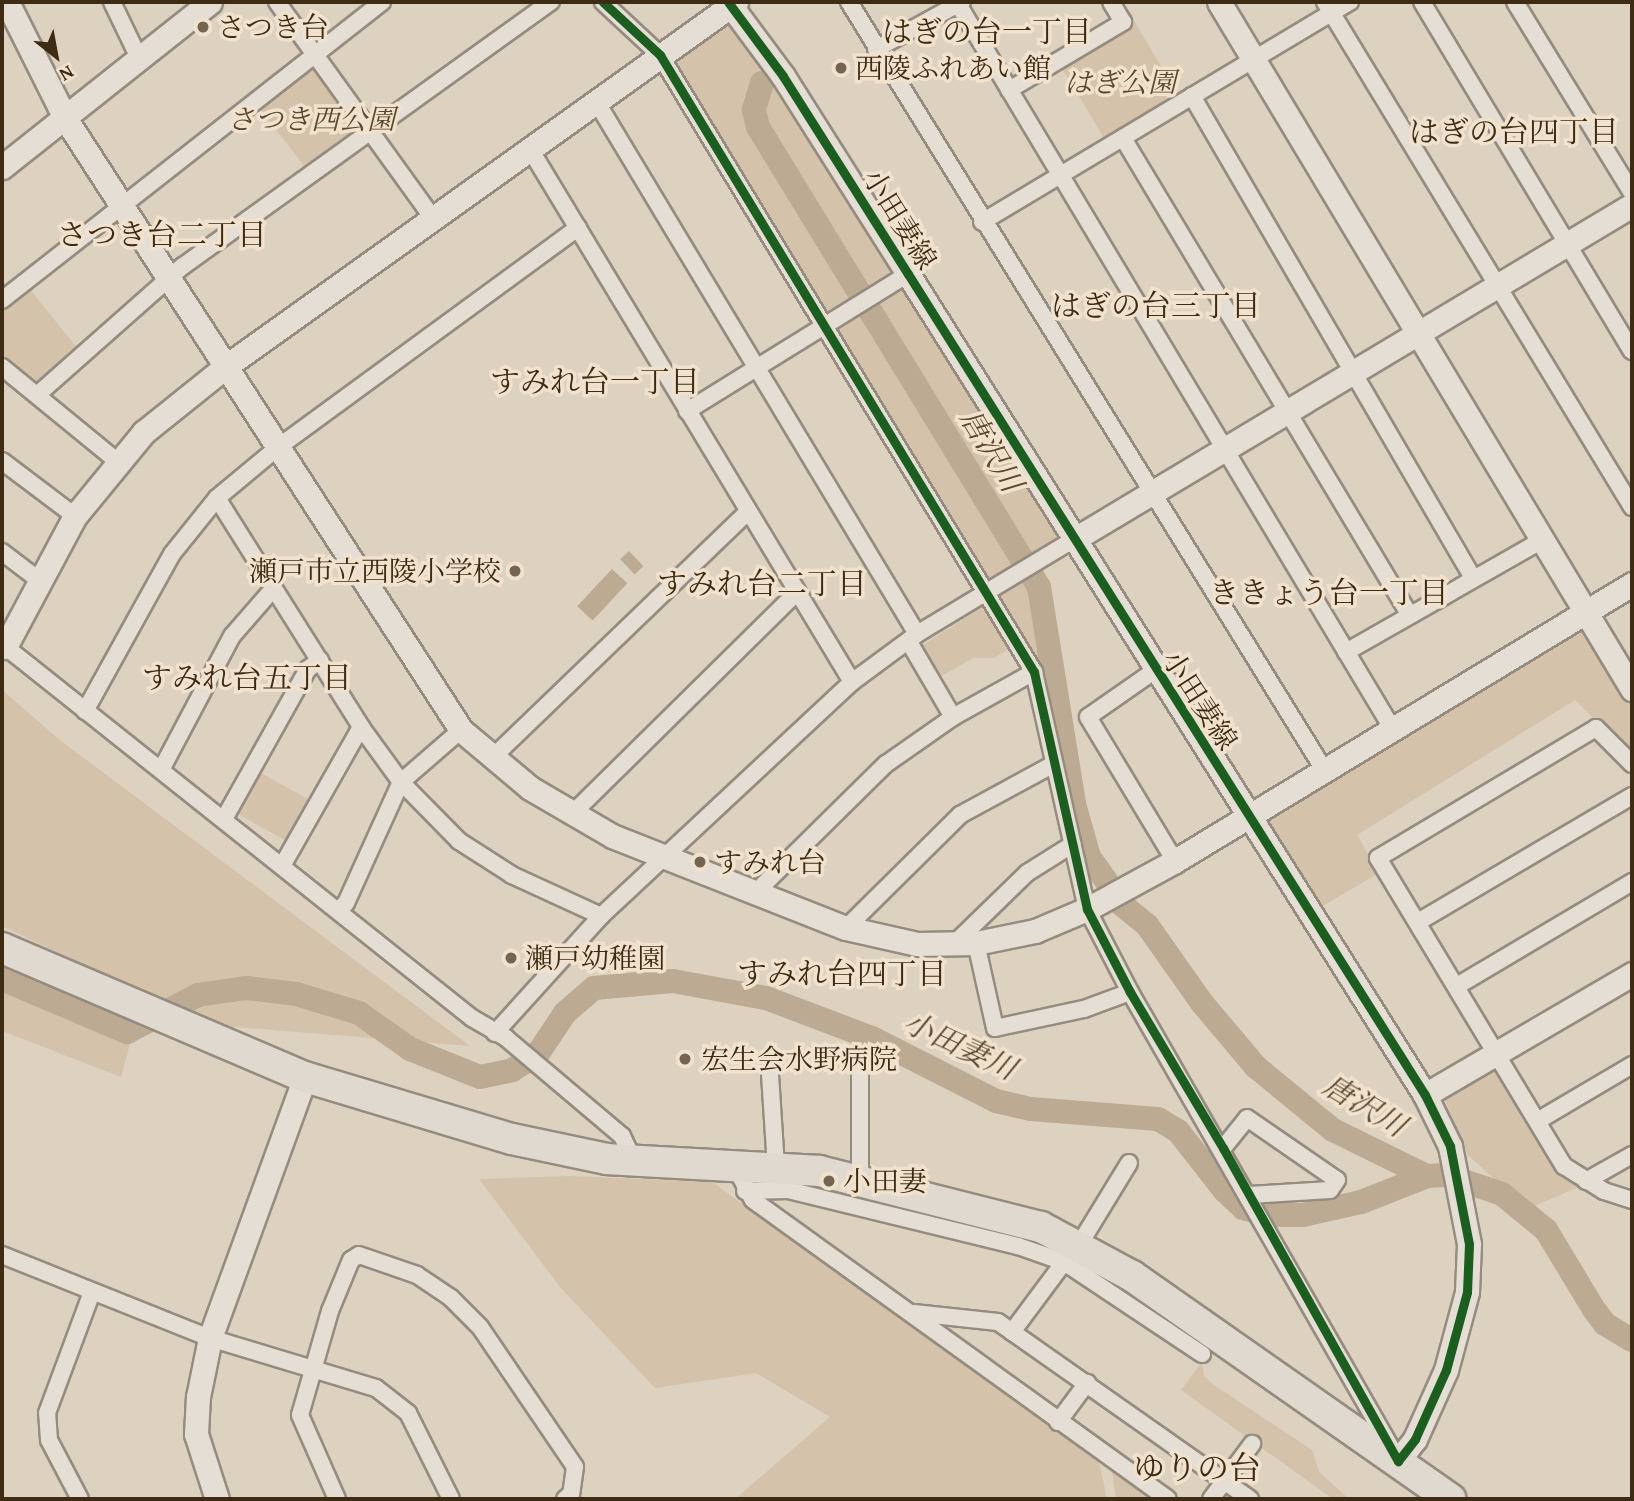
<!DOCTYPE html>
<html>
<head>
<meta charset="utf-8">
<style>
	body { margin:0 }
	#map { position:relative; width:1634px; height:1501px; overflow:hidden; background:#ddd1c0; font-family:"Gentium Book Plus","Noto Serif JP",serif }
	div>[style] { position:absolute }
	[style*='--x'] { left:calc(var(--x)*1px); top:calc(var(--y)*1px); width:calc(var(--w)*1px); rotate:calc(var(--a)*1deg) }
	.green>* { inset:0; background:#d4c2ab; transform-origin:0 0 }
	.water>* { inset:0; background:#bdaa92; transform-origin:0 0 }
	.river>* { height:24px; margin:-12px; padding:0 12px; transform-origin:12px; border-radius:12px; background:#bdaa92 }
	.roads { filter:drop-shadow(2px 0 #958c7f) drop-shadow(-2px 0 #958c7f) drop-shadow(0 2px #958c7f) drop-shadow(0 -2px #958c7f) }
	.street>* { height:16px; margin:-8px; padding:0 8px; transform-origin:8px; border-radius:8px; background:#e5ded5 }
	.secondary>* { height:23px; margin:-11.5px; padding:0 11.5px; transform-origin:11.5px; border-radius:11.5px; background:#e5ded5 }
	.highway>* { height:30px; margin:-15px; padding:0 15px; transform-origin:15px; border-radius:15px; background:#e0d9cf }
	.cycleway>* { height:9px; margin:-4.5px; padding:0 4.5px; transform-origin:4.5px; border-radius:4.5px; background:#1b5e20 }
	.dots>* { width:19px; height:19px; translate:-50% -50%; box-sizing:border-box; border:4px solid #f1e2ce; border-radius:50% }
	span { translate:-50% -50%; white-space:nowrap; text-align:center; line-height:1.15; -webkit-text-stroke:7px #f1e2ce; paint-order:stroke }
	.poi-label { font-size:28px; color:#3d2b14 }
	.left { translate:0 -50%; text-align:left }
	.right { translate:-100% -50%; text-align:right }
	.park-label { font-size:28px; color:#5a472f; font-style:italic }
	.street-label { font-size:28px; color:#3d2b14 }
	.neighbourhood-label { font-size:30px; color:#3d2b14 }
	.water-label { font-size:30px; color:#5a472e; font-style:italic }
	.quarter-label { font-size:32px; color:#3d2b14 }
	.frame { position:absolute; inset:0; border:4px solid #3d2b14; pointer-events:none }
	.north { position:absolute; left:21px; top:21px; width:70px; height:70px; -webkit-text-stroke:5px #f1e2ce; paint-order:stroke; rotate:149deg; font-size:19px; font-weight:700; line-height:28px; text-align:center; color:#3d2b14 }
	.north::after { content:''; display:block; margin:auto; width:24px; height:32px; background:#3d2b14; clip-path:polygon(50% 0,100% 100%,50% 72%,0 100%) }
</style>
</head>
<body>
<div id="map">
	<div class="green">
		<div style="left:1134px;top:21px;width:89px;height:86px;rotate:59deg"></div>
		<div style="clip-path:polygon(719px 25px,734px 27px,754px 48px,1060px 534px,1058px 544px,1022px 567px,1040px 598px,1051px 667px,1041px 671px,1022px 641px,994px 658px,973px 658px,938px 678px,918px 648px,997px 598px,672px 65px,673px 55px)"></div>
		<div style="clip-path:polygon(313px 65px,355px 124px,354px 132px,305px 167px,259px 108px)"></div>
		<div style="clip-path:polygon(28px 287px,78px 349px,38px 386px,2px 356px,2px 307px)"></div>
		<div style="clip-path:polygon(1574px 630px,1589px 633px,1632px 701px,1632px 757px,1575px 700px,1357px 835px,1379px 873px,1314px 911px,1263px 828px,1268px 814px)"></div>
		<div style="clip-path:polygon(2px 690px,61px 741px,470px 1046px,211px 1025px,2px 926px)"></div>
		<div style="left:259px;top:772px;width:60px;height:47px;rotate:29deg"></div>
		<div style="clip-path:polygon(2px 967px,136px 1021px,121px 1077px,2px 1031px)"></div>
		<div style="clip-path:polygon(1495px 1062px,1559px 1170px,1581px 1186px,1527px 1209px,1468px 1155px,1444px 1098px)"></div>
		<div style="clip-path:polygon(570px 1176px,712px 1182px,1099px 1462px,1107px 1499px,735px 1499px,830px 1417px,756px 1373px,655px 1388px,560px 1287px,479px 1179px)"></div>
		<div style="clip-path:polygon(1202px 1362px,1204px 1376px,1214px 1385px,1312px 1450px,1319px 1472px,1349px 1499px,1333px 1499px,1181px 1390px)"></div>
		<div style="clip-path:polygon(1109px 1451px,1166px 1499px,1116px 1499px)"></div>
	</div>
	<div class="water">
		<div style="left:629px;top:551px;width:21px;height:12px;rotate:47deg"></div>
		<div style="left:612px;top:569px;width:21px;height:51px;rotate:43deg"></div>
	</div>
	<div class="river">
		<div style="--x:762;--y:83;--w:28;--a:107"></div>
		<div style="--x:754;--y:110;--w:17;--a:77"></div>
		<div style="--x:758;--y:127;--w:539;--a:58.58"></div>
		<div style="--x:1039;--y:587;--w:220;--a:80.8"></div>
		<div style="--x:1074;--y:804;--w:55;--a:74.2"></div>
		<div style="--x:1089;--y:857;--w:29;--a:54"></div>
		<div style="--x:1121;--y:904;--w:33;--a:39"></div>
		<div style="--x:1147;--y:925;--w:95;--a:54.8"></div>
		<div style="--x:1202;--y:1003;--w:84;--a:49.8"></div>
		<div style="--x:1256;--y:1067;--w:99;--a:39.3"></div>
		<div style="--x:1333;--y:1130;--w:105;--a:26.1"></div>
		<div style="--x:1427;--y:1176;--w:19;--a:-3"></div>
		<div style="--x:1446;--y:1175;--w:59;--a:18.7"></div>
		<div style="--x:1502;--y:1194;--w:57;--a:39.3"></div>
		<div style="--x:1546;--y:1230;--w:91;--a:58.9"></div>
		<div style="--x:1593;--y:1308;--w:20;--a:53"></div>
		<div style="--x:1605;--y:1324;--w:31;--a:31"></div>
		<div style="--x:2;--y:979;--w:136;--a:23"></div>
		<div style="--x:127;--y:1032;--w:80;--a:-27.5"></div>
		<div style="--x:198;--y:995;--w:49;--a:-8.3"></div>
		<div style="--x:246;--y:988;--w:50;--a:6.8"></div>
		<div style="--x:296;--y:994;--w:66;--a:16.8"></div>
		<div style="--x:359;--y:1013;--w:62;--a:35.2"></div>
		<div style="--x:410;--y:1049;--w:75;--a:21.8"></div>
		<div style="--x:480;--y:1077;--w:33;--a:-12"></div>
		<div style="--x:512;--y:1070;--w:29;--a:-31"></div>
		<div style="--x:537;--y:1055;--w:50;--a:-56.3"></div>
		<div style="--x:565;--y:1013;--w:38;--a:-41"></div>
		<div style="--x:594;--y:988;--w:79;--a:-5.1"></div>
		<div style="--x:673;--y:981;--w:95;--a:10.4"></div>
		<div style="--x:766;--y:998;--w:113;--a:20.7"></div>
		<div style="--x:872;--y:1038;--w:139;--a:26.9"></div>
		<div style="--x:996;--y:1101;--w:36;--a:13"></div>
		<div style="--x:1031;--y:1109;--w:127;--a:4.5"></div>
		<div style="--x:1158;--y:1119;--w:23;--a:31"></div>
		<div style="--x:1178;--y:1131;--w:76;--a:51.9"></div>
		<div style="--x:1225;--y:1191;--w:25;--a:43"></div>
		<div style="--x:1243;--y:1208;--w:30;--a:14"></div>
		<div style="--x:1272;--y:1215;--w:31;--a:0"></div>
		<div style="--x:1303;--y:1215;--w:59;--a:-12.6"></div>
		<div style="--x:1361;--y:1202;--w:71;--a:-21.5"></div>
	</div>
	<div class="roads">
		<div class="street">
			<div style="--x:112;--y:2;--w:62;--a:64.3"></div>
			<div style="--x:277;--y:2;--w:266;--a:54.2"></div>
			<div style="--x:603;--y:2;--w:78;--a:42.9"></div>
			<div style="--x:660;--y:55;--w:722;--a:58.78"></div>
			<div style="--x:1034;--y:672;--w:243;--a:77.4"></div>
			<div style="--x:1087;--y:909;--w:93;--a:62.6"></div>
			<div style="--x:1130;--y:992;--w:531;--a:60.2"></div>
			<div style="--x:849;--y:2;--w:901;--a:58.25"></div>
			<div style="--x:1325;--y:2;--w:591;--a:58.7"></div>
			<div style="--x:1422;--y:2;--w:407;--a:59"></div>
			<div style="--x:1515;--y:2;--w:224;--a:58.5"></div>
			<div style="--x:958;--y:4;--w:844;--a:59.06"></div>
			<div style="--x:876;--y:49;--w:98;--a:-28.7"></div>
			<div style="--x:1009;--y:90;--w:133;--a:-30.8"></div>
			<div style="--x:1123;--y:22;--w:23;--a:-121"></div>
			<div style="--x:1192;--y:96;--w:558;--a:59.76"></div>
			<div style="--x:596;--y:101;--w:622;--a:58.94"></div>
			<div style="--x:1123;--y:138;--w:555;--a:59"></div>
			<div style="--x:530;--y:149;--w:623;--a:58.86"></div>
			<div style="--x:982;--y:222;--w:429;--a:-30.9"></div>
			<div style="--x:2;--y:300;--w:483;--a:-38.1"></div>
			<div style="--x:2;--y:367;--w:149;--a:39.3"></div>
			<div style="--x:37;--y:395;--w:195;--a:-41.5"></div>
			<div style="--x:183;--y:266;--w:453;--a:-35.7"></div>
			<div style="--x:687;--y:411;--w:260;--a:-31.8"></div>
			<div style="--x:2;--y:461;--w:91;--a:37"></div>
			<div style="--x:217;--y:498;--w:271;--a:57.8"></div>
			<div style="--x:361;--y:727;--w:68;--a:54"></div>
			<div style="--x:401;--y:782;--w:83;--a:45.5"></div>
			<div style="--x:459;--y:841;--w:63;--a:32.7"></div>
			<div style="--x:512;--y:875;--w:98;--a:24.7"></div>
			<div style="--x:2;--y:552;--w:48;--a:37.3"></div>
			<div style="--x:909;--y:642;--w:87;--a:59.6"></div>
			<div style="--x:2;--y:644;--w:601;--a:38.51"></div>
			<div style="--x:472;--y:1018;--w:39;--a:30"></div>
			<div style="--x:506;--y:1038;--w:152;--a:40.2"></div>
			<div style="--x:622;--y:1136;--w:29;--a:65"></div>
			<div style="--x:1346;--y:652;--w:226;--a:-29.7"></div>
			<div style="--x:1154;--y:671;--w:80;--a:145.1"></div>
			<div style="--x:1088;--y:717;--w:168;--a:58.9"></div>
			<div style="--x:85;--y:711;--w:179;--a:-61"></div>
			<div style="--x:172;--y:554;--w:72;--a:-51.2"></div>
			<div style="--x:217;--y:498;--w:78;--a:-39.8"></div>
			<div style="--x:277;--y:448;--w:373;--a:-36.2"></div>
			<div style="--x:491;--y:759;--w:355;--a:-43.9"></div>
			<div style="--x:1632;--y:764;--w:51;--a:-135"></div>
			<div style="--x:1596;--y:728;--w:254;--a:149.2"></div>
			<div style="--x:1378;--y:858;--w:360;--a:58.9"></div>
			<div style="--x:1564;--y:1166;--w:47;--a:32"></div>
			<div style="--x:1604;--y:1191;--w:29;--a:18"></div>
			<div style="--x:161;--y:770;--w:152;--a:-62.1"></div>
			<div style="--x:232;--y:636;--w:62;--a:-48.9"></div>
			<div style="--x:571;--y:815;--w:316;--a:-44.6"></div>
			<div style="--x:224;--y:819;--w:172;--a:-60.8"></div>
			<div style="--x:308;--y:669;--w:15;--a:-37"></div>
			<div style="--x:282;--y:866;--w:160;--a:-60.4"></div>
			<div style="--x:755;--y:893;--w:184;--a:-44.6"></div>
			<div style="--x:886;--y:764;--w:82;--a:-35"></div>
			<div style="--x:953;--y:717;--w:93;--a:-29.1"></div>
			<div style="--x:338;--y:911;--w:11;--a:-45"></div>
			<div style="--x:346;--y:903;--w:133;--a:-65.6"></div>
			<div style="--x:401;--y:782;--w:79;--a:-40.9"></div>
			<div style="--x:1418;--y:922;--w:248;--a:-30.5"></div>
			<div style="--x:846;--y:928;--w:161;--a:-44.7"></div>
			<div style="--x:960;--y:815;--w:105;--a:-28.5"></div>
			<div style="--x:976;--y:943;--w:87;--a:77.4"></div>
			<div style="--x:995;--y:1028;--w:91;--a:-12.1"></div>
			<div style="--x:1084;--y:1009;--w:49;--a:-20.3"></div>
			<div style="--x:954;--y:944;--w:102;--a:-44.2"></div>
			<div style="--x:1027;--y:873;--w:54;--a:-32.2"></div>
			<div style="--x:1457;--y:986;--w:204;--a:-30.7"></div>
			<div style="--x:495;--y:1033;--w:158;--a:-47.8"></div>
			<div style="--x:601;--y:916;--w:343;--a:-43"></div>
			<div style="--x:852;--y:682;--w:81;--a:-36.4"></div>
			<div style="--x:917;--y:634;--w:182;--a:-31.1"></div>
			<div style="--x:769;--y:1059;--w:108;--a:86.3"></div>
			<div style="--x:860;--y:1075;--w:103;--a:90"></div>
			<div style="--x:1539;--y:1120;--w:108;--a:-30.6"></div>
			<div style="--x:1223;--y:1148;--w:38;--a:-51"></div>
			<div style="--x:1247;--y:1118;--w:109;--a:34.6"></div>
			<div style="--x:1337;--y:1180;--w:12;--a:125"></div>
			<div style="--x:1330;--y:1190;--w:81;--a:176.5"></div>
			<div style="--x:744;--y:1166;--w:11;--a:112"></div>
			<div style="--x:740;--y:1176;--w:27;--a:62"></div>
			<div style="--x:753;--y:1200;--w:511;--a:35.77"></div>
			<div style="--x:1586;--y:1181;--w:53;--a:-29.5"></div>
			<div style="--x:745;--y:1191;--w:43;--a:-1.3"></div>
			<div style="--x:788;--y:1190;--w:237;--a:13.7"></div>
			<div style="--x:1018;--y:1246;--w:49;--a:19.2"></div>
			<div style="--x:1064;--y:1262;--w:166;--a:33.7"></div>
			<div style="--x:1079;--y:1245;--w:96;--a:-58.6"></div>
			<div style="--x:2;--y:1255;--w:224;--a:21.8"></div>
			<div style="--x:210;--y:1338;--w:173;--a:16.8"></div>
			<div style="--x:376;--y:1388;--w:41;--a:38"></div>
			<div style="--x:408;--y:1413;--w:96;--a:63.4"></div>
			<div style="--x:914;--y:1313;--w:84;--a:6.1"></div>
			<div style="--x:998;--y:1322;--w:308;--a:35.1"></div>
			<div style="--x:1012;--y:1332;--w:87;--a:-53.4"></div>
			<div style="--x:1058;--y:1422;--w:49;--a:-53.4"></div>
			<div style="--x:80;--y:1499;--w:67;--a:-117.7"></div>
			<div style="--x:49;--y:1440;--w:27;--a:-94"></div>
			<div style="--x:47;--y:1413;--w:129;--a:-69.6"></div>
			<div style="--x:337;--y:1499;--w:92;--a:-113.8"></div>
			<div style="--x:300;--y:1415;--w:108;--a:-73.9"></div>
			<div style="--x:330;--y:1311;--w:55;--a:-67.6"></div>
			<div style="--x:351;--y:1260;--w:9;--a:-32"></div>
			<div style="--x:359;--y:1255;--w:61;--a:19"></div>
			<div style="--x:417;--y:1275;--w:41;--a:34.1"></div>
			<div style="--x:451;--y:1298;--w:41;--a:45"></div>
			<div style="--x:480;--y:1327;--w:169;--a:55.8"></div>
			<div style="--x:575;--y:1467;--w:27;--a:98"></div>
			<div style="--x:571;--y:1494;--w:8;--a:140"></div>
			<div style="--x:1211;--y:1499;--w:69;--a:-53.3"></div>
		</div>
		<div class="secondary">
			<div style="--x:7;--y:2;--w:130;--a:63.4"></div>
			<div style="--x:65;--y:118;--w:729;--a:57.09"></div>
			<div style="--x:461;--y:730;--w:90;--a:40"></div>
			<div style="--x:530;--y:788;--w:95;--a:30.3"></div>
			<div style="--x:612;--y:836;--w:251;--a:21.5"></div>
			<div style="--x:846;--y:928;--w:73;--a:12.7"></div>
			<div style="--x:917;--y:944;--w:59;--a:-1"></div>
			<div style="--x:976;--y:943;--w:60;--a:-11.5"></div>
			<div style="--x:1035;--y:931;--w:56;--a:-22.9"></div>
			<div style="--x:1087;--y:909;--w:100;--a:-28.6"></div>
			<div style="--x:1175;--y:861;--w:534;--a:-31.22"></div>
			<div style="--x:728;--y:2;--w:92;--a:53.4"></div>
			<div style="--x:783;--y:76;--w:234;--a:57.7"></div>
			<div style="--x:908;--y:274;--w:970;--a:57.8"></div>
			<div style="--x:1425;--y:1095;--w:57;--a:63.9"></div>
			<div style="--x:1450;--y:1146;--w:100;--a:79"></div>
			<div style="--x:1469;--y:1244;--w:48;--a:92.4"></div>
			<div style="--x:1467;--y:1292;--w:81;--a:105.1"></div>
			<div style="--x:1446;--y:1370;--w:76;--a:114.2"></div>
			<div style="--x:1415;--y:1439;--w:28;--a:128"></div>
			<div style="--x:1219;--y:2;--w:802;--a:58.99"></div>
			<div style="--x:2;--y:167;--w:265;--a:-38.4"></div>
			<div style="--x:1073;--y:540;--w:652;--a:-30.93"></div>
			<div style="--x:5;--y:647;--w:149;--a:-61.9"></div>
			<div style="--x:75;--y:516;--w:109;--a:-50.6"></div>
			<div style="--x:144;--y:432;--w:104;--a:-38.7"></div>
			<div style="--x:225;--y:367;--w:628;--a:-35.54"></div>
			<div style="--x:1425;--y:1095;--w:240;--a:-30.3"></div>
			<div style="--x:217;--y:1499;--w:68;--a:-107.9"></div>
			<div style="--x:196;--y:1434;--w:37;--a:-87"></div>
			<div style="--x:198;--y:1397;--w:60;--a:-78.5"></div>
			<div style="--x:210;--y:1338;--w:278;--a:-70"></div>
		</div>
		<div class="highway">
			<div style="--x:2;--y:948;--w:329;--a:23.1"></div>
			<div style="--x:305;--y:1077;--w:216;--a:16.7"></div>
			<div style="--x:512;--y:1139;--w:97;--a:11.9"></div>
			<div style="--x:607;--y:1159;--w:212;--a:3.2"></div>
			<div style="--x:819;--y:1171;--w:229;--a:14.2"></div>
			<div style="--x:1041;--y:1227;--w:103;--a:28.3"></div>
			<div style="--x:1132;--y:1276;--w:389;--a:35"></div>
		</div>
	</div>
	<div class="cycleway">
		<div style="--x:603;--y:2;--w:78;--a:42.9"></div>
		<div style="--x:660;--y:55;--w:722;--a:58.78"></div>
		<div style="--x:1034;--y:672;--w:243;--a:77.4"></div>
		<div style="--x:1087;--y:909;--w:93;--a:62.6"></div>
		<div style="--x:1130;--y:992;--w:182;--a:59.2"></div>
		<div style="--x:1223;--y:1148;--w:359;--a:60.8"></div>
		<div style="--x:1398;--y:1461;--w:28;--a:-52"></div>
		<div style="--x:1415;--y:1439;--w:76;--a:-65.8"></div>
		<div style="--x:1446;--y:1370;--w:81;--a:-74.9"></div>
		<div style="--x:1467;--y:1292;--w:48;--a:-87.6"></div>
		<div style="--x:1469;--y:1244;--w:100;--a:-101"></div>
		<div style="--x:1450;--y:1146;--w:57;--a:-116.1"></div>
		<div style="--x:1425;--y:1095;--w:970;--a:-122.2"></div>
		<div style="--x:908;--y:274;--w:234;--a:-122.3"></div>
		<div style="--x:783;--y:76;--w:92;--a:-126.6"></div>
	</div>
	<div class="dots">
		<div style="left:203px;top:27px;background:#756550"></div>
		<div style="left:841px;top:68px;background:#756550"></div>
		<div style="left:515px;top:571px;background:#756550"></div>
		<div style="left:700px;top:862px;background:#756550"></div>
		<div style="left:511px;top:958px;background:#756550"></div>
		<div style="left:685px;top:1059px;background:#756550"></div>
		<div style="left:829px;top:1181px;background:#756550"></div>
	</div>
	<div class="poi-label">
		<span class="left" style="left:217px;top:27px">さつき台</span>
		<span class="left" style="left:855px;top:68px">西陵ふれあい館</span>
		<span class="right" style="left:501px;top:571px">瀬戸市立西陵小学校</span>
		<span class="left" style="left:714px;top:862px">すみれ台</span>
		<span class="left" style="left:525px;top:958px">瀬戸幼稚園</span>
		<span class="left" style="left:701px;top:1059px">宏生会水野病院</span>
		<span class="left" style="left:843px;top:1181px">小田妻</span>
	</div>
	<div class="park-label">
		<span style="left:1120px;top:82px">はぎ公園</span>
		<span style="left:311px;top:119px">さつき西公園</span>
	</div>
	<div class="street-label">
		<span style="left:900px;top:219px;rotate:58deg">小田妻線</span>
		<span style="left:1200px;top:700px;rotate:57deg">小田妻線</span>
	</div>
	<div class="neighbourhood-label">
		<span style="left:987px;top:31px">はぎの台一丁目</span>
		<span style="left:1514px;top:131px">はぎの台四丁目</span>
		<span style="left:162px;top:234px">さつき台二丁目</span>
		<span style="left:1156px;top:305px">はぎの台三丁目</span>
		<span style="left:595px;top:381px">すみれ台一丁目</span>
		<span style="left:762px;top:583px">すみれ台二丁目</span>
		<span style="left:1329px;top:592px">ききょう台一丁目</span>
		<span style="left:247px;top:677px">すみれ台五丁目</span>
		<span style="left:842px;top:973px">すみれ台四丁目</span>
	</div>
	<div class="water-label">
		<span style="left:992px;top:450px;rotate:59deg">唐沢川</span>
		<span style="left:960px;top:1045px;rotate:25deg">小田妻川</span>
		<span style="left:1365px;top:1105px;rotate:31deg">唐沢川</span>
	</div>
	<div class="quarter-label">
		<span style="left:1197px;top:1468px">ゆりの台</span>
	</div>
	<div class="frame"></div>
	<div class="north">N</div>
</div>
</body>
</html>
